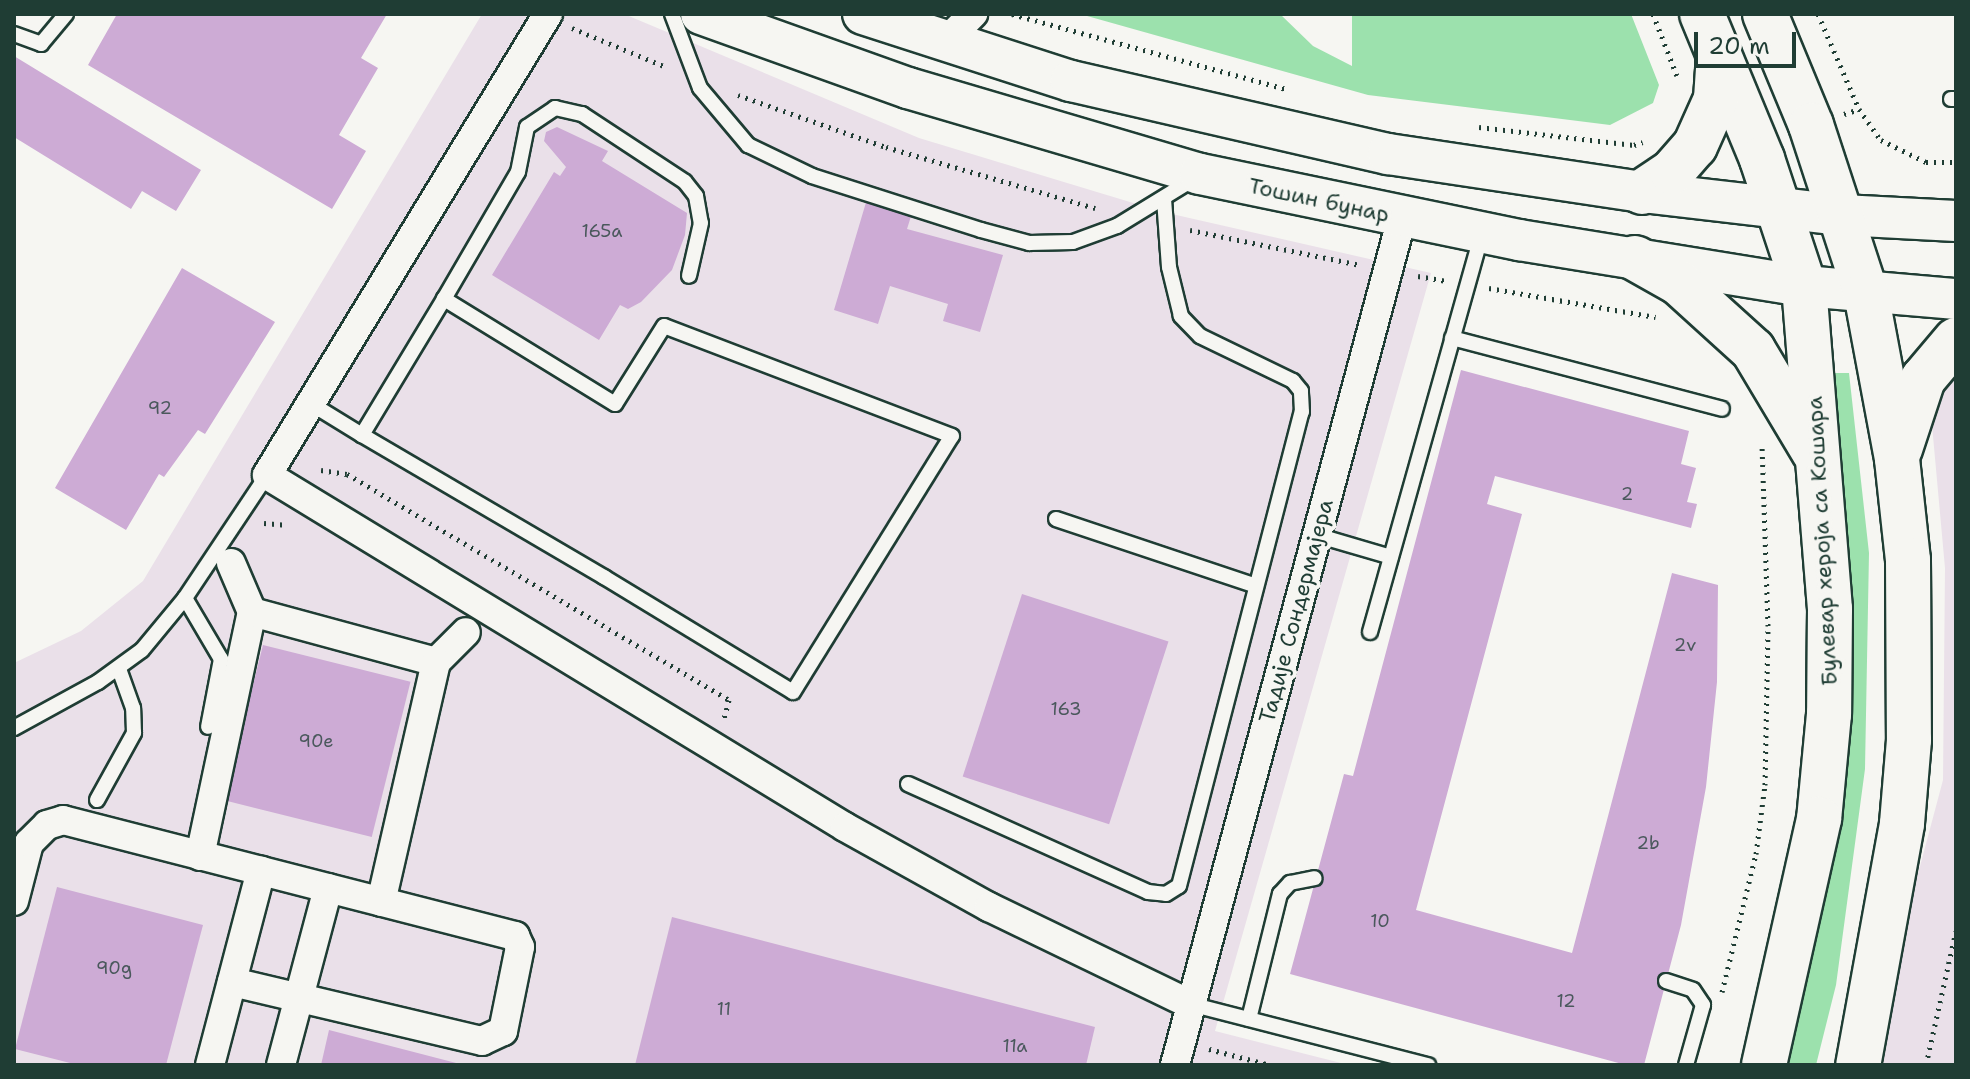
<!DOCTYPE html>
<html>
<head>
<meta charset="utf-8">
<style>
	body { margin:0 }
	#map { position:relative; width:1970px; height:1079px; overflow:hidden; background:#f6f6f2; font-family:"Shantell Sans",sans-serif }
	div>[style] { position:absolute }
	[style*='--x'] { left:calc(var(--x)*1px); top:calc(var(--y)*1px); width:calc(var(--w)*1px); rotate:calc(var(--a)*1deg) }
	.built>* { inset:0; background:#eae0e9 }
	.green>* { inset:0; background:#9ce1ad }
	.building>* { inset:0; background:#cdabd5; transform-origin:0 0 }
	.path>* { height:5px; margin-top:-2.5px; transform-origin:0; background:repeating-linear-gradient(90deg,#1f3d34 0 2px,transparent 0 8px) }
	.roads { filter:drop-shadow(2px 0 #1f3d34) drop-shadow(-2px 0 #1f3d34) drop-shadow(0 2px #1f3d34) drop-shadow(0 -2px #1f3d34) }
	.lane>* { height:14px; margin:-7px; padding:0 7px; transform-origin:7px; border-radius:7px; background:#f6f6f2 }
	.street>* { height:28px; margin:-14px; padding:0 14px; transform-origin:14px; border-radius:14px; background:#f6f6f2 }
	.secondary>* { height:40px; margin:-20px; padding:0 20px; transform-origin:20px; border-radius:20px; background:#f6f6f2 }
	.primary>* { height:44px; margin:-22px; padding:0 22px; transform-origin:22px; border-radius:22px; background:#f6f6f2 }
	span { translate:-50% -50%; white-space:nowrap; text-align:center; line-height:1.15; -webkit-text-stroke:8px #f6f6f2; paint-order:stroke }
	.number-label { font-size:18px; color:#4a585c }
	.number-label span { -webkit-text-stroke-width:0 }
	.street-label { font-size:22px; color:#1f3d34 }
	.frame { position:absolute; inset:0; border:16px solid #1f3d34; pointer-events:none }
	.scale { position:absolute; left:1694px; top:32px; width:102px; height:36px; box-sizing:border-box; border:4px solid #1f3d34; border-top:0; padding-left:10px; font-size:24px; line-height:28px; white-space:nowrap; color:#1f3d34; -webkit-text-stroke:6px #f6f6f2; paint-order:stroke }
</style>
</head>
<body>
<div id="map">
	<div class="built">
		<div style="clip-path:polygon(482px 14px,624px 14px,919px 138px,1163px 212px,1431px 273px,1215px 1031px,1349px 1065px,14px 1065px,14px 663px,81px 631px,143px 581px)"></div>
		<div style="clip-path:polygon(1956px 347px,1956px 1065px,1867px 1065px,1943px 780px,1945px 568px,1930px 403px)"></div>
	</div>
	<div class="green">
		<div style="clip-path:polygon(1080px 14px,1280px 14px,1313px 46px,1352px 66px,1352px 14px,1631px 14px,1659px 85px,1653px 103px,1610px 125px,1368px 95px)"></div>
		<div style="clip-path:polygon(1824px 373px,1849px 373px,1869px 553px,1865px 769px,1836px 985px,1816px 1065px,1780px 1065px,1809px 956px)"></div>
	</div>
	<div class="building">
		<div style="clip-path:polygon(117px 14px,387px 14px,361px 58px,378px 68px,339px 135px,366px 151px,332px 209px,88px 65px)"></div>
		<div style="clip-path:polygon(14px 56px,201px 170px,176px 211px,142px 191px,131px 209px,14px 137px)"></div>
		<div style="clip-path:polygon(557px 127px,608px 151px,602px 161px,687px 213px,685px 235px,672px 270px,641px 302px,628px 309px,620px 305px,599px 340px,492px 275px,554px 172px,560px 176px,566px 167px,544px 141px,546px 132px)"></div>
		<div style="clip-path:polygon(867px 199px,912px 213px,907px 229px,1003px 255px,980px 332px,943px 321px,948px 304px,890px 286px,878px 324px,834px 310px)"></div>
		<div style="clip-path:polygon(182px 268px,275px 322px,205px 434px,198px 430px,164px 477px,159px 474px,126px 530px,55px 488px)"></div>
		<div style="clip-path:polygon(1461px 370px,1689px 431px,1681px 464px,1696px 468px,1687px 502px,1697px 504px,1691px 528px,1495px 476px,1487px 504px,1522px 514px,1416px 910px,1572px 953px,1672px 573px,1718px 585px,1717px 682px,1706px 787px,1681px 925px,1644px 1065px,1626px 1065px,1290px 974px,1344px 774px,1353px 776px)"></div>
		<div style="left:1022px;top:594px;width:154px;height:192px;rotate:18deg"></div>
		<div style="left:263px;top:645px;width:152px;height:160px;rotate:14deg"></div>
		<div style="clip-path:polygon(57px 887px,203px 925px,166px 1065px,78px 1065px,15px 1049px)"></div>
		<div style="clip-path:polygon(672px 917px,1095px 1027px,1086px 1065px,635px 1065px)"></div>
		<div style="clip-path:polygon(329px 1030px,460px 1064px,460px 1065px,321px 1065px)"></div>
	</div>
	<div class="path">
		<div style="--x:1012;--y:14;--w:287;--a:15.3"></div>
		<div style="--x:1653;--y:14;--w:66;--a:68.8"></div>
		<div style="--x:1818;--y:14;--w:103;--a:66.7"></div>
		<div style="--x:1859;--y:109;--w:38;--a:55"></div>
		<div style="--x:1881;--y:140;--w:50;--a:26.1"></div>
		<div style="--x:1926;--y:162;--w:30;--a:0"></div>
		<div style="--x:572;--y:28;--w:102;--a:22.5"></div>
		<div style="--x:738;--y:95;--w:157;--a:19.4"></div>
		<div style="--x:886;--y:147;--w:218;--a:16.3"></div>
		<div style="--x:1844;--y:114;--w:16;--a:-18"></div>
		<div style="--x:1479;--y:127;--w:156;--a:6.6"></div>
		<div style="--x:1634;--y:145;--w:9;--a:-18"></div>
		<div style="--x:1190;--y:230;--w:175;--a:11.6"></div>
		<div style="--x:1418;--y:276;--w:29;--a:10"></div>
		<div style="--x:1489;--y:288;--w:169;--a:9.9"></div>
		<div style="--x:321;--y:470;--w:26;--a:9"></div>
		<div style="--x:347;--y:474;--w:444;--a:30.6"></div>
		<div style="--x:729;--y:700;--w:20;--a:105"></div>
		<div style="--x:264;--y:523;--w:21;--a:5"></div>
		<div style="--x:1722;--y:992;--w:142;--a:-76.2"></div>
		<div style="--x:1756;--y:854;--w:70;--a:-82.6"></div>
		<div style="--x:1765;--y:785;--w:159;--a:-88.9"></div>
		<div style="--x:1768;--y:626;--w:183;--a:-91.9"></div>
		<div style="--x:1209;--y:1049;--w:63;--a:14.7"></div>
		<div style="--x:1926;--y:1065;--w:137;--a:-77.4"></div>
	</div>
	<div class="roads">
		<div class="lane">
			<div style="--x:672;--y:14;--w:79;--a:69.3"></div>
			<div style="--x:700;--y:88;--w:75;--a:49.9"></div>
			<div style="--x:748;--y:145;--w:71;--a:25.8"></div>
			<div style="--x:812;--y:176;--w:177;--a:17.7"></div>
			<div style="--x:981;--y:230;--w:50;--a:15.2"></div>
			<div style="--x:1029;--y:243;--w:44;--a:-1.3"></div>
			<div style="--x:1073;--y:242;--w:47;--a:-20"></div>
			<div style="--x:1117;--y:226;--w:88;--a:-31.5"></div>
			<div style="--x:14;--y:34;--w:29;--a:20"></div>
			<div style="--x:41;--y:44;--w:39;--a:-50"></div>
			<div style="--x:1951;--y:99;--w:5;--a:0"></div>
			<div style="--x:444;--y:299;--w:147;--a:-59.8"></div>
			<div style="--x:518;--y:172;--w:46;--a:-78.7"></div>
			<div style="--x:527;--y:127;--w:34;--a:-34"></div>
			<div style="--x:555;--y:108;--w:28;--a:13"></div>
			<div style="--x:582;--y:114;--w:123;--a:33.4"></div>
			<div style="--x:685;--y:182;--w:18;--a:52"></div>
			<div style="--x:696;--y:196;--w:27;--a:80"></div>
			<div style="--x:701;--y:223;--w:54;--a:102.8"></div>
			<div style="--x:1452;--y:338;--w:279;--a:14.7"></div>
			<div style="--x:313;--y:405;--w:57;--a:31.5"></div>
			<div style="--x:362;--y:435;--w:281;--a:30.4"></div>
			<div style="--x:604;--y:577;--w:221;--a:31.3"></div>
			<div style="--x:793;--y:692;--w:301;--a:-58.2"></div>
			<div style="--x:952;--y:436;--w:308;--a:-159.1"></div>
			<div style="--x:664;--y:326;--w:92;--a:122.1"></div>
			<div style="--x:615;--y:404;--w:201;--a:-148.4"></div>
			<div style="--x:444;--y:299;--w:159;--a:121.1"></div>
			<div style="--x:1056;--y:519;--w:211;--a:18.5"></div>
			<div style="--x:1316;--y:535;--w:78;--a:16.3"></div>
			<div style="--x:185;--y:598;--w:71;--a:59.5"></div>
			<div style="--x:221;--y:659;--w:69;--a:100.8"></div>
			<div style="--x:1370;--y:632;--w:414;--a:-74.3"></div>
			<div style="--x:14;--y:728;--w:96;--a:-28.7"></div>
			<div style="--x:98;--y:682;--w:54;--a:-36"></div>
			<div style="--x:142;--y:650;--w:67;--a:-50.4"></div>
			<div style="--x:185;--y:598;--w:148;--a:-56.3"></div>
			<div style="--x:908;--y:784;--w:263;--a:24.2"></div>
			<div style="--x:1148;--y:892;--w:18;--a:6"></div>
			<div style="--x:1166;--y:894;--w:15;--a:-32"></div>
			<div style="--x:1179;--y:886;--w:490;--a:-75.5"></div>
			<div style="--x:1302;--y:412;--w:21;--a:-93"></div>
			<div style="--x:1301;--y:391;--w:13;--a:-129"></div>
			<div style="--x:1293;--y:381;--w:103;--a:-154.2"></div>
			<div style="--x:1200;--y:336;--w:28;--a:-134"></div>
			<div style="--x:1181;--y:316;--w:50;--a:-103.8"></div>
			<div style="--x:1169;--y:267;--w:68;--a:-94.2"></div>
			<div style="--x:97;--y:800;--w:77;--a:-61.1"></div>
			<div style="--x:134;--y:733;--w:25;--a:-92"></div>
			<div style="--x:133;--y:708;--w:41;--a:-109.7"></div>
			<div style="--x:1666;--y:981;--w:28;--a:18"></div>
			<div style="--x:1693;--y:990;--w:18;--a:56"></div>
			<div style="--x:1703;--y:1005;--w:62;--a:105.8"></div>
			<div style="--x:1190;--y:1004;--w:246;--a:14.4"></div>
			<div style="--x:1249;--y:1019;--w:129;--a:-76.1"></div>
			<div style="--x:1280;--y:894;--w:15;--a:-48"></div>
			<div style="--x:1290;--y:883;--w:25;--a:-11"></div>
		</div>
		<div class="street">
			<div style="--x:548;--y:14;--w:540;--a:121.36"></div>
			<div style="--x:267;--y:475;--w:677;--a:31.34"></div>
			<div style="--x:845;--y:827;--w:165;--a:29.1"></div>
			<div style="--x:989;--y:907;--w:223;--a:25.8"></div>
			<div style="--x:945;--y:42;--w:40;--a:-45"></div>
			<div style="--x:231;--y:563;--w:53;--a:66.8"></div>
			<div style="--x:436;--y:662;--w:42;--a:-45"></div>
			<div style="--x:200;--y:856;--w:249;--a:-78"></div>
			<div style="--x:252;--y:612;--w:191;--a:15.2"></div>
			<div style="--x:436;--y:662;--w:246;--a:102.9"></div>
			<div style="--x:14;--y:901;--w:60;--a:-75.5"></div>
			<div style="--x:29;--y:843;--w:25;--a:-45"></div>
			<div style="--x:47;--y:825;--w:17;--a:-17"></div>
			<div style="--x:63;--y:820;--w:467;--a:14.4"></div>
			<div style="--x:515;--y:936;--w:12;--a:66"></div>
			<div style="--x:520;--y:947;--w:86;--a:101.4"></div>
			<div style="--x:503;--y:1031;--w:23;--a:155"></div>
			<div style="--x:482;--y:1041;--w:257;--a:-166.7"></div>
			<div style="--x:210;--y:1065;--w:201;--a:-75.3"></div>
			<div style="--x:281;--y:1065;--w:183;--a:-75.1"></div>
			<div style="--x:1175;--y:1065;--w:877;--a:-75"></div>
		</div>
		<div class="secondary">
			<div style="--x:701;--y:14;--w:220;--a:19.7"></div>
			<div style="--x:908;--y:88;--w:304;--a:16.4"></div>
			<div style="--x:1200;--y:174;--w:326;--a:11.7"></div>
			<div style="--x:1519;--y:240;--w:289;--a:9.2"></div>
			<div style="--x:1804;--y:286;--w:153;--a:4.9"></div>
			<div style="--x:863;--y:14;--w:219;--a:17.9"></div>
			<div style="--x:1071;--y:81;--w:325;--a:13"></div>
			<div style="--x:1388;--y:154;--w:257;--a:8.5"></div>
			<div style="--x:1642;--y:192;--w:201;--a:6.6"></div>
			<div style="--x:1842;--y:215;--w:114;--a:3"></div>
		</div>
		<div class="primary">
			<div style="--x:1702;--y:14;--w:157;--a:67.5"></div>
			<div style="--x:1762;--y:159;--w:134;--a:71.7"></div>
			<div style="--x:1804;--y:286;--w:324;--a:85.4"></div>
			<div style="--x:1830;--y:609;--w:105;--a:90.5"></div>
			<div style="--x:1829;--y:714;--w:105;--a:95.4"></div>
			<div style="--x:1819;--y:819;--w:252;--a:102.6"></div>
			<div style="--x:1765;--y:14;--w:120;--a:67.5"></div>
			<div style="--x:1811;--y:125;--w:177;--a:71.9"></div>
			<div style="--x:1866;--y:293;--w:169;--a:79.4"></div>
			<div style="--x:1897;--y:459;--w:102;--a:83.8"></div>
			<div style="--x:1908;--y:560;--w:180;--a:89.7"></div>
			<div style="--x:1909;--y:740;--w:84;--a:94.8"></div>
			<div style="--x:1902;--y:824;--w:245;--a:100.3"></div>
			<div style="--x:1642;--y:192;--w:36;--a:-34"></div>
			<div style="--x:1672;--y:172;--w:35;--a:-49"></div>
			<div style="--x:1695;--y:146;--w:51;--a:-65.9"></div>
			<div style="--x:1716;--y:99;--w:45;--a:-86.2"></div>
			<div style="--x:1635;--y:258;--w:51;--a:29.6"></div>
			<div style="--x:1679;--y:283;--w:100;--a:42.2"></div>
			<div style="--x:1753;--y:350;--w:119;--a:59.1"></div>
			<div style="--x:1900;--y:449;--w:74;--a:-71.8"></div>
			<div style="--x:1923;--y:379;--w:51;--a:-49.8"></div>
		</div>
	</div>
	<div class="number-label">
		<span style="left:602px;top:231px">165a</span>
		<span style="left:160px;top:408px">92</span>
		<span style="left:1627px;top:494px">2</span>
		<span style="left:1685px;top:645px">2v</span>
		<span style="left:1066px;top:709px">163</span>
		<span style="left:316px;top:741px">90e</span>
		<span style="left:1648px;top:843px">2b</span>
		<span style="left:1380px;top:921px">10</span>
		<span style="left:114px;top:968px">90g</span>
		<span style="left:1566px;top:1001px">12</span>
		<span style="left:724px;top:1009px">11</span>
		<span style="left:1015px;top:1046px">11a</span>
	</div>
	<div class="street-label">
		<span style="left:1319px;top:200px;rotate:12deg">Тошин бунар</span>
		<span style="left:1822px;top:541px;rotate:-93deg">Булевар хероја са Кошара</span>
		<span style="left:1296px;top:611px;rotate:-75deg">Тадије Сондермајера</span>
	</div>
	<div class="frame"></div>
	<div class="scale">20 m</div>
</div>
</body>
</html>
